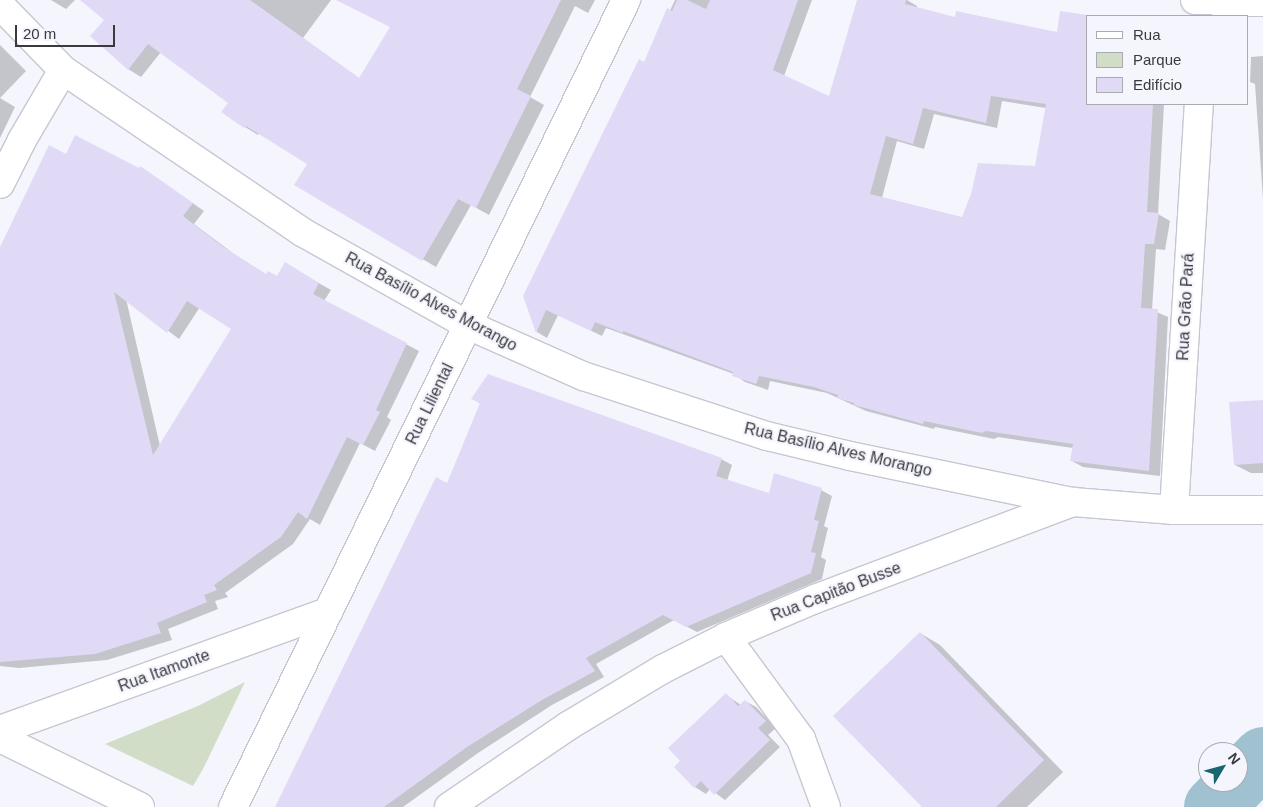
<!DOCTYPE html>
<html>
<head>
<meta charset="utf-8">
<style>
	body { margin:0 }
	#map { position:relative; width:1263px; height:807px; overflow:hidden; background:#f5f5fe; font-family:Arial,sans-serif }
	div>[style] { position:absolute }
	[style*='--x'] { left:calc(var(--x)*1px); top:calc(var(--y)*1px); width:calc(var(--w)*1px); rotate:calc(var(--a)*1deg) }
	.green>* { inset:0; background:#d1ddc6 }
	.shadow>* { inset:0; background:#0003 }
	.river>* { height:60px; margin:-30px; padding:0 30px; transform-origin:30px; border-radius:30px; background:#a0c1d0 }
	.building>* { inset:0; background:#e1daf7 }
	.roads { filter:drop-shadow(1px 0 #c7c7d1) drop-shadow(-1px 0 #c7c7d1) drop-shadow(0 1px #c7c7d1) drop-shadow(0 -1px #c7c7d1) }
	.minor>* { height:28px; margin:-14px; padding:0 14px; transform-origin:14px; border-radius:14px; background:#fff }
	.tertiary>* { height:28px; margin:-14px; padding:0 14px; transform-origin:14px; border-radius:14px; background:#fff }
	span { translate:-50% -50%; white-space:nowrap; text-align:center; line-height:1.15; -webkit-text-stroke:4.5px #f5f5fe; paint-order:stroke }
	.street-label { font-size:16px; color:#3a3a3e }
	.legend { position:absolute; left:1086px; top:15px; width:162px; height:90px; box-sizing:border-box; background:#f5f5fe; border:1px solid #aaaab1; margin:0; padding:6px 9px; list-style:none; font-size:15px; color:#3a3a3e }
	.legend li { display:flex; align-items:center; gap:10px; height:25px }
	.legend b { width:25px; border:1px solid #aaaab1 }
	.north { position:absolute; left:1198px; top:742px; width:50px; height:50px; box-sizing:border-box; background:#f5f5fe; border:1px solid #aaaab1; border-radius:50%; rotate:53deg; font-size:14px; font-weight:700; line-height:20px; text-align:center; color:#3a3a3e }
	.north::after { content:''; display:block; margin:auto; width:18px; height:22px; background:#1a6670; clip-path:polygon(50% 0,100% 100%,50% 72%,0 100%) }
	.scale { position:absolute; left:15px; top:25px; width:100px; height:22px; box-sizing:border-box; border:2px solid #3a3a3e; border-top:0; padding-left:6px; font-size:15px; line-height:18px; white-space:nowrap; color:#3a3a3e; -webkit-text-stroke:4px #f5f5fe; paint-order:stroke }
</style>
</head>
<body>
<div id="map">
	<div class="green">
		<div style="clip-path:polygon(245px 682px,203px 769px,193px 786px,105px 744px,198px 706px)"></div>
	</div>
	<div class="shadow">
		<div style="clip-path:polygon(51px 0,75px 0,66px 9px)"></div>
		<div style="clip-path:polygon(82px 0,331px 0,303px 38px,360px 79px,391px 27px,337px 0,595px 0,588px 13px,575px 6px,530px 97px,544px 105px,489px 215px,471px 205px,436px 267px,296px 185px,308px 164px,259px 133px,258px 135px,245px 127px,223px 111px,229px 102px,161px 52px,141px 77px,128px 69px,106px 20px)"></div>
		<div style="clip-path:polygon(evenodd,675px 0,812px 0,784px 76px,829px 97px,858px 0,907px 0,917px 6px,917px 8px,1087px 104px,1164px 104px,1158px 214px,1170px 221px,1165px 250px,1156px 249px,1152px 310px,1168px 317px,1160px 476px,1083px 467px,1072px 461px,1073px 448px,998px 437px,994px 439px,935px 427px,934px 429px,866px 411px,827px 393px,770px 381px,768px 390px,745px 382px,734px 374px,606px 328px,602px 336px,558px 315px,547px 338px,537px 332px,524px 296px,645px 63px,675px 0,1002px 101px,1046px 108px,1036px 168px,963px 218px,882px 198px,897px 141px,924px 149px,934px 114px,997px 128px,1002px 101px)"></div>
		<div style="clip-path:polygon(0 45px,26px 71px,0 98px,15px 107px,0 138px)"></div>
		<div style="clip-path:polygon(1263px 56px,1263px 199px,1255px 84px,1250px 82px,1251px 57px)"></div>
		<div style="clip-path:polygon(evenodd,66px 155px,139px 170px,141px 167px,204px 211px,194px 224px,234px 254px,267px 275px,277px 277px,285px 264px,331px 290px,324px 301px,419px 351px,387px 417px,391px 420px,375px 451px,360px 443px,320px 525px,310px 519px,293px 544px,225px 593px,228px 597px,215px 601px,218px 609px,168px 629px,172px 640px,107px 660px,19px 668px,0 666px,0 250px,66px 155px,126px 299px,179px 339px,200px 307px,233px 328px,160px 446px,126px 299px)"></div>
		<div style="clip-path:polygon(473px 399px,721px 459px,732px 465px,727px 481px,770px 494px,821px 490px,832px 496px,824px 526px,828px 528px,821px 557px,826px 560px,822px 579px,697px 632px,674px 620px,596px 664px,604px 677px,552px 705px,478px 753px,403px 807px,276px 807px,448px 484px,481px 404px)"></div>
		<div style="clip-path:polygon(1263px 401px,1263px 473px,1251px 473px,1235px 465px)"></div>
		<div style="clip-path:polygon(920px 633px,940px 645px,1063px 772px,1027px 807px,923px 807px)"></div>
		<div style="clip-path:polygon(726px 695px,741px 705px,745px 701px,756px 707px,776px 728px,768px 735px,780px 747px,725px 800px,710px 789px,706px 794px,695px 787px,676px 767px)"></div>
	</div>
	<div class="river">
		<div style="--x:1214;--y:807;--w:70;--a:-45.6"></div>
	</div>
	<div class="building">
		<div style="clip-path:polygon(80px 0,250px 0,359px 78px,390px 27px,336px 0,561px 0,517px 89px,531px 96px,476px 208px,458px 199px,422px 261px,294px 185px,307px 164px,246px 126px,244px 128px,221px 112px,228px 103px,148px 44px,128px 70px,90px 36px,104px 20px)"></div>
		<div style="clip-path:polygon(evenodd,677px 0,687px 0,706px 9px,710px 0,798px 0,773px 70px,829px 96px,857px 0,906px 0,905px 4px,955px 17px,956px 11px,1057px 32px,1060px 11px,1087px 15px,1087px 104px,1153px 104px,1147px 212px,1159px 213px,1154px 244px,1145px 244px,1141px 308px,1158px 309px,1149px 471px,1070px 461px,1073px 444px,986px 431px,982px 433px,924px 421px,923px 424px,854px 405px,854px 403px,837px 398px,838px 395px,814px 387px,759px 376px,756px 384px,732px 376px,733px 372px,623px 331px,623px 333px,595px 322px,591px 331px,546px 310px,536px 333px,523px 296px,639px 59px,644px 62px,667px 8px,672px 11px,677px 0,991px 96px,1046px 104px,1035px 166px,978px 163px,971px 194px,962px 217px,870px 194px,886px 136px,913px 144px,923px 108px,986px 123px,991px 96px)"></div>
		<div style="clip-path:polygon(evenodd,75px 135px,139px 168px,140px 166px,193px 203px,183px 216px,222px 246px,266px 274px,268px 271px,277px 276px,285px 262px,319px 283px,313px 294px,407px 343px,376px 410px,380px 412px,363px 445px,347px 437px,307px 519px,298px 512px,281px 537px,214px 585px,217px 590px,204px 595px,207px 602px,157px 623px,161px 633px,95px 654px,0 662px,0 247px,49px 145px,66px 154px,75px 135px,114px 292px,167px 333px,187px 301px,231px 329px,153px 455px,114px 292px)"></div>
		<div style="clip-path:polygon(488px 374px,722px 458px,716px 476px,769px 493px,774px 473px,822px 488px,814px 520px,819px 521px,811px 552px,816px 553px,811px 573px,686px 627px,663px 615px,586px 658px,595px 671px,542px 700px,467px 747px,384px 807px,275px 807px,436px 477px,447px 483px,480px 403px,471px 399px)"></div>
		<div style="clip-path:polygon(1263px 400px,1263px 463px,1234px 465px,1229px 402px)"></div>
		<div style="clip-path:polygon(920px 632px,1044px 760px,996px 807px,922px 807px,833px 716px)"></div>
		<div style="clip-path:polygon(726px 693px,738px 706px,745px 700px,766px 721px,758px 728px,770px 740px,714px 795px,701px 781px,694px 788px,674px 767px,680px 761px,668px 748px)"></div>
	</div>
	<div class="roads">
		<div class="minor">
			<div style="--x:1195;--y:0;--w:68;--a:1.7"></div>
			<div style="--x:0;--y:184;--w:49;--a:-63.4"></div>
			<div style="--x:22;--y:140;--w:81;--a:-59.6"></div>
			<div style="--x:1174;--y:510;--w:407;--a:-86.5"></div>
			<div style="--x:726;--y:637;--w:127;--a:53.7"></div>
			<div style="--x:801;--y:739;--w:72;--a:69.8"></div>
			<div style="--x:0;--y:730;--w:349;--a:-19.8"></div>
			<div style="--x:449;--y:807;--w:144;--a:-34.2"></div>
			<div style="--x:568;--y:726;--w:111;--a:-31"></div>
			<div style="--x:663;--y:669;--w:71;--a:-26.9"></div>
			<div style="--x:726;--y:637;--w:97;--a:-23.1"></div>
			<div style="--x:815;--y:599;--w:276;--a:-20.6"></div>
		</div>
		<div class="tertiary">
			<div style="--x:0;--y:5;--w:91;--a:45.9"></div>
			<div style="--x:63;--y:70;--w:289;--a:34.1"></div>
			<div style="--x:302;--y:232;--w:190;--a:29.3"></div>
			<div style="--x:468;--y:325;--w:126;--a:23.9"></div>
			<div style="--x:583;--y:376;--w:194;--a:18.1"></div>
			<div style="--x:767;--y:436;--w:85;--a:13.5"></div>
			<div style="--x:850;--y:456;--w:228;--a:11.7"></div>
			<div style="--x:1073;--y:502;--w:101;--a:4.5"></div>
			<div style="--x:1174;--y:510;--w:89;--a:0"></div>
			<div style="--x:0;--y:738;--w:156;--a:26.2"></div>
			<div style="--x:233;--y:807;--w:898;--a:-64.03"></div>
		</div>
	</div>
	<div class="street-label">
		<span style="left:431px;top:302px;rotate:28deg">Rua Basílio Alves Morango</span>
		<span style="left:1186px;top:307px;rotate:-87deg">Rua Grão Pará</span>
		<span style="left:430px;top:404px;rotate:-64deg">Rua Liliental</span>
		<span style="left:838px;top:450px;rotate:13deg">Rua Basílio Alves Morango</span>
		<span style="left:836px;top:592px;rotate:-21deg">Rua Capitão Busse</span>
		<span style="left:164px;top:671px;rotate:-20deg">Rua Itamonte</span>
	</div>
	<ul class="legend">
	<li><b style="height:6px;background:#fff"></b>Rua</li>
	<li><b style="height:14px;background:#d1ddc6"></b>Parque</li>
	<li><b style="height:14px;background:#e1daf7"></b>Edifício</li>
	</ul>
	<div class="north">N</div>
	<div class="scale">20 m</div>
</div>
</body>
</html>
